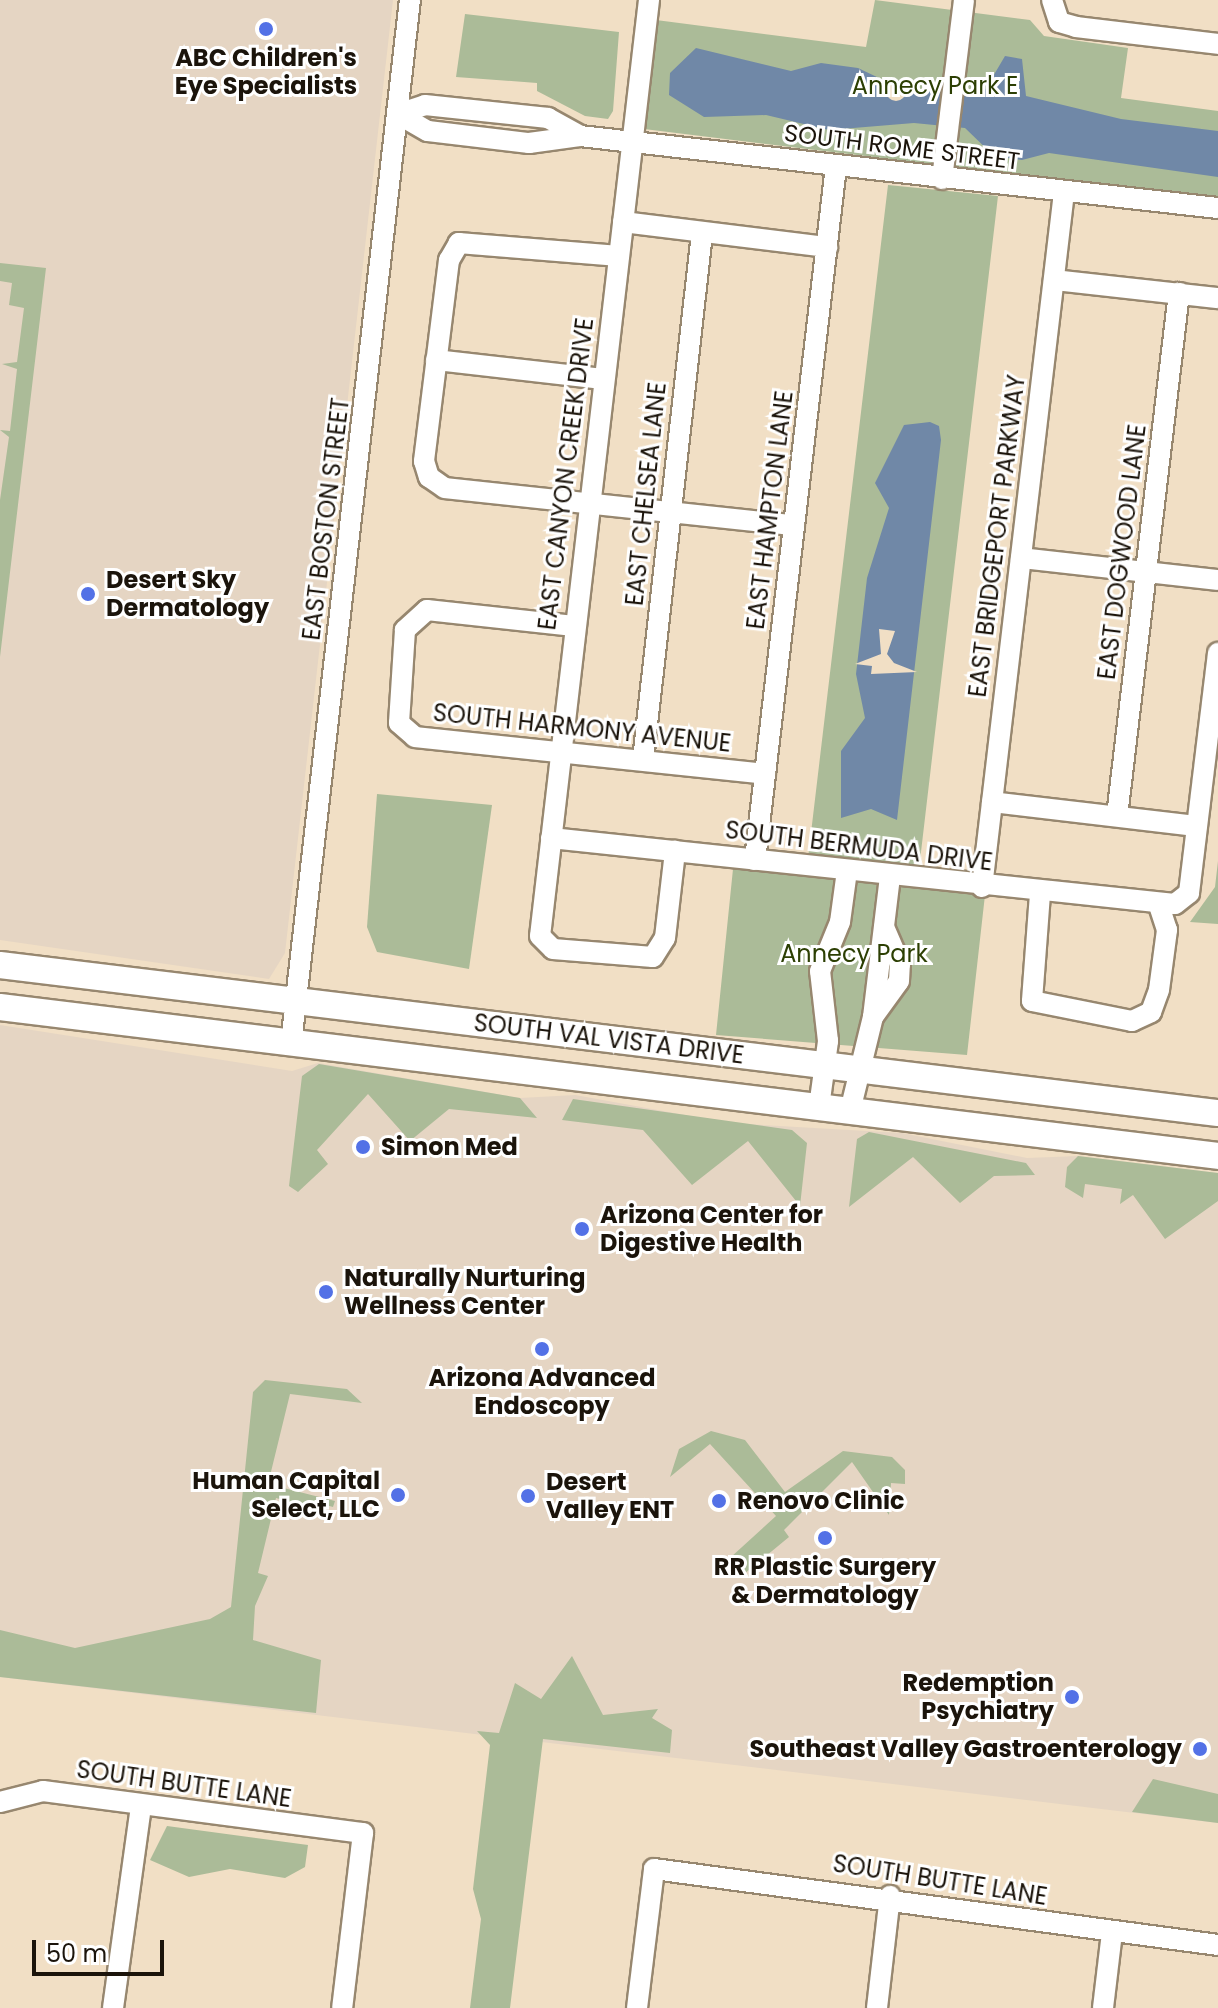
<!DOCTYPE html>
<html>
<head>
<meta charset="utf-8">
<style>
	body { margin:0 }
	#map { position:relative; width:1218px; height:2008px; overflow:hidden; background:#f1dfc5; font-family:Poppins,sans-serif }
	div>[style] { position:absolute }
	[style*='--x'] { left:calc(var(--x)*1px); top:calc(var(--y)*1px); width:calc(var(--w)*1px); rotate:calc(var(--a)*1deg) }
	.commercial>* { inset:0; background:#e5d5c3 }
	.green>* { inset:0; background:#abbb98 }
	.water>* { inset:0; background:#7088a7 }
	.pier>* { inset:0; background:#f1dfc5 }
	.round { border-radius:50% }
	.roads { filter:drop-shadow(2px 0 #97876f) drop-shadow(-2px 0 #97876f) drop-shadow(0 2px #97876f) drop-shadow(0 -2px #97876f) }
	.minor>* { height:20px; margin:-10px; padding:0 10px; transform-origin:10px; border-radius:10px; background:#fff }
	.major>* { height:26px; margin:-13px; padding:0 13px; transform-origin:13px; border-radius:13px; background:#fff }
	.dots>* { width:22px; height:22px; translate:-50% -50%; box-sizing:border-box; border:4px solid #fff; border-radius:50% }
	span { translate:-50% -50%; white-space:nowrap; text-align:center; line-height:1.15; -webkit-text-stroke:6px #fff; paint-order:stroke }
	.poi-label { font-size:24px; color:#1b140b; font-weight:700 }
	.left { translate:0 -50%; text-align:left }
	.right { translate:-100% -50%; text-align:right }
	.park-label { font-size:24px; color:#2c3f03 }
	.street-label { font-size:24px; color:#1b140b }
	.scale { position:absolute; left:32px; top:1940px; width:132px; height:36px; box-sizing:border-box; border:4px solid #1b140b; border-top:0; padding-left:10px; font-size:24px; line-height:28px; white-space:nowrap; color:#1b140b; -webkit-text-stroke:6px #fff; paint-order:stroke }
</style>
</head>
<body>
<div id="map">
	<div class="commercial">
		<div style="clip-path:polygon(0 0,393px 0,285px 953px,269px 979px,0 940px)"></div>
		<div style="clip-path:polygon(0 1025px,292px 1071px,318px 1063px,520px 1098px,575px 1095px,729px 1123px,902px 1133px,1027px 1158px,1078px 1156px,1218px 1173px,1218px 1823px,0 1677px)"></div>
	</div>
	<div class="green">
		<div style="clip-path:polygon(875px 0,1030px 20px,1044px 36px,1128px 48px,1121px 98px,1218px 111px,1218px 199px,644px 129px,656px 20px,866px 47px)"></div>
		<div style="clip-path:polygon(465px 14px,619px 32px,613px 111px,608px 119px,585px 116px,537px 91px,537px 83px,456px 77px)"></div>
		<div style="clip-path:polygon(888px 185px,998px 196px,917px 886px,985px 895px,967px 1055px,716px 1035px,733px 869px,806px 875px)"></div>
		<div style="clip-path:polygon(0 263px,46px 268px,0 657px,0 500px,9px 437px,0 430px,10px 431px,17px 369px,2px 364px,17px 362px,24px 308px,9px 305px,12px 283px,0 281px)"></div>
		<div style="clip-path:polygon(377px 794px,492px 805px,469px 969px,377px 952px,367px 927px)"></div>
		<div style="clip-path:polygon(1218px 861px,1218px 924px,1190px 922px,1215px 887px)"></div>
		<div style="clip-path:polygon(319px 1064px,520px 1098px,537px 1118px,449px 1109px,410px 1141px,368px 1094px,317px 1150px,328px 1164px,298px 1192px,289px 1186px,302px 1076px)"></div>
		<div style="clip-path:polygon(573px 1099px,792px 1130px,807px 1143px,800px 1206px,748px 1141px,692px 1185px,643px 1130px,562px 1120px)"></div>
		<div style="clip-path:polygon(869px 1132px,1026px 1163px,1035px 1175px,994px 1176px,960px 1203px,913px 1157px,849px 1207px,857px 1139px)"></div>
		<div style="clip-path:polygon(1078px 1156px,1218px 1173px,1218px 1201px,1165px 1239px,1133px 1195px,1120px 1204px,1122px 1189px,1085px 1184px,1083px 1198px,1065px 1187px,1067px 1167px)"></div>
		<div style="clip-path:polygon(265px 1380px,347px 1389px,362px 1403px,290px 1394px,268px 1484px,335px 1501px,333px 1507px,308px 1500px,305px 1506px,276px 1498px,258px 1573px,268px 1576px,255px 1606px,253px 1640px,321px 1660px,316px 1713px,0 1677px,0 1630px,75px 1648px,210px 1619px,231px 1607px,253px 1392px)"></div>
		<div style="clip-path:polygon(711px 1431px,745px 1440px,785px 1492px,843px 1451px,892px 1457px,905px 1470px,905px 1484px,891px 1483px,889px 1515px,852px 1462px,784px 1530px,789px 1537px,744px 1574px,731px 1557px,776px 1516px,710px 1444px,670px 1477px,679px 1449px)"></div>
		<div style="clip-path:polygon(572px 1656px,603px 1715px,658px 1709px,652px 1718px,672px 1730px,670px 1753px,543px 1739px,510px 2008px,470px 2008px,481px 1919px,473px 1889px,490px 1745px,477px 1731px,499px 1733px,515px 1683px,541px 1699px)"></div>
		<div style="clip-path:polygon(1153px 1779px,1218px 1794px,1218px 1823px,1132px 1812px)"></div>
		<div style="clip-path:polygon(167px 1826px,308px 1845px,305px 1867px,285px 1878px,230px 1869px,189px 1877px,150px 1860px)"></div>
	</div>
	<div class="water">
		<div style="clip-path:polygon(696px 48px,791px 71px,821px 63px,858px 68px,900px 88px,982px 95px,1005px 56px,1022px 59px,1026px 96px,1121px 119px,1218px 131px,1218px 177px,1049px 153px,1022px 160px,994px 156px,965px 128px,914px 123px,829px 130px,766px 115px,704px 117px,669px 95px,670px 73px)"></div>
		<div style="clip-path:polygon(930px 422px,939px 426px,941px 440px,897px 820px,871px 809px,841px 818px,841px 751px,865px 718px,856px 674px,867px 578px,889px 508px,875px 483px,904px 425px)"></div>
	</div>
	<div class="pier">
		<div class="round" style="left:886px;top:81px;width:20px;height:20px"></div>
		<div style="clip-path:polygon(879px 629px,895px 631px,887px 654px,894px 663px,917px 672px,871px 674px,872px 666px,855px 664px,881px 654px)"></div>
	</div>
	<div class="roads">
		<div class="minor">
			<div style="--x:649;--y:0;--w:942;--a:96.64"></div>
			<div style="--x:540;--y:936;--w:18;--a:45"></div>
			<div style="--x:553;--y:949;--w:100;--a:4.6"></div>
			<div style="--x:653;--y:957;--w:22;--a:-58"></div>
			<div style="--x:665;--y:938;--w:88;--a:-83.4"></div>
			<div style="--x:1052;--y:0;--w:23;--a:72"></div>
			<div style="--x:1059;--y:22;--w:18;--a:16"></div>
			<div style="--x:1076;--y:27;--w:143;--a:6.8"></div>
			<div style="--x:398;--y:114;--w:34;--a:30"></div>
			<div style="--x:428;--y:131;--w:102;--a:6.8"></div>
			<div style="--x:529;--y:143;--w:51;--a:-7.8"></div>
			<div style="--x:580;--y:136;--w:642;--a:6.44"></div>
			<div style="--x:398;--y:114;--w:28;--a:-18"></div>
			<div style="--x:425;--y:105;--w:124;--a:6"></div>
			<div style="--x:548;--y:118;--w:37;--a:29"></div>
			<div style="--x:942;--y:179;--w:180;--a:-83"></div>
			<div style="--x:623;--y:222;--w:206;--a:7"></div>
			<div style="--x:619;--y:256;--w:161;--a:-175.4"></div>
			<div style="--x:459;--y:243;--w:20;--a:120"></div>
			<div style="--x:449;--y:260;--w:203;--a:97.1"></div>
			<div style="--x:424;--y:461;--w:17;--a:73"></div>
			<div style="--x:429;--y:477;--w:19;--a:35"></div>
			<div style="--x:445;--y:488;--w:351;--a:6.1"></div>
			<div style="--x:1054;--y:280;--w:165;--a:6.3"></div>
			<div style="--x:436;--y:360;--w:169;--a:6.5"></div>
			<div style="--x:1021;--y:558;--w:198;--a:6.4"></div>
			<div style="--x:574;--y:626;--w:148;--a:-173.8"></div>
			<div style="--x:427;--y:610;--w:30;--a:138"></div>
			<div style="--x:405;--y:630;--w:93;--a:93.7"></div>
			<div style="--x:399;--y:723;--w:21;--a:41"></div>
			<div style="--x:415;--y:737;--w:352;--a:6"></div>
			<div style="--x:643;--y:760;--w:530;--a:-83.61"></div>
			<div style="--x:992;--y:802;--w:206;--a:6.7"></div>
			<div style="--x:1117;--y:816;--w:527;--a:-83.24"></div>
			<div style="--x:551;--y:838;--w:627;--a:6.04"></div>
			<div style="--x:1175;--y:904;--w:18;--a:-38"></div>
			<div style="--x:1189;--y:893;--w:242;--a:-83.1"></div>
			<div style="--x:755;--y:860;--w:699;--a:-83.34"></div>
			<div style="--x:982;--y:887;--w:700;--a:-83.27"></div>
			<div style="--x:1040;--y:894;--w:107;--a:94.3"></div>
			<div style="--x:1032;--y:1001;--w:102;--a:11.3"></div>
			<div style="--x:1132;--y:1021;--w:21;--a:-25"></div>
			<div style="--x:1151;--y:1012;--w:23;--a:-70"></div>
			<div style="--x:1159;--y:990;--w:61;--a:-82.4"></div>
			<div style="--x:1167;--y:930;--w:23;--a:-108"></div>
			<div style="--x:873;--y:1017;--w:44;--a:-54.2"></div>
			<div style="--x:899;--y:981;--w:17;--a:-87"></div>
			<div style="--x:900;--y:964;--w:40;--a:-113.4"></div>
			<div style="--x:291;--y:1044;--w:1051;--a:-83.5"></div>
			<div style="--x:819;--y:1107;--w:67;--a:-82.2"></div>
			<div style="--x:828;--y:1041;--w:70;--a:-96.5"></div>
			<div style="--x:820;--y:971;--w:53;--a:-67.8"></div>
			<div style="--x:840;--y:922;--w:51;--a:-82.2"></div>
			<div style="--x:850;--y:1111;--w:97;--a:-76.3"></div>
			<div style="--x:873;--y:1017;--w:142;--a:-83.1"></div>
			<div style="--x:0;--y:1802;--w:44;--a:-14.3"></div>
			<div style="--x:43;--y:1791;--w:323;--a:7.5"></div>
			<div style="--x:363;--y:1833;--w:176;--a:96.8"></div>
			<div style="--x:113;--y:2008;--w:203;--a:-82.1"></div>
			<div style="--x:637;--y:2008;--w:140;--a:-83"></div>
			<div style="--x:654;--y:1869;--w:569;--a:7.67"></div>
			<div style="--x:877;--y:2008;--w:113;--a:-83.4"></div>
			<div style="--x:1103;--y:2008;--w:77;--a:-83.2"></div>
		</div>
		<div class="major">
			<div style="--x:0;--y:965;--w:1227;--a:6.93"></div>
			<div style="--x:0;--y:1007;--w:1227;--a:6.97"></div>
		</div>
	</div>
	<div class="dots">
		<div style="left:266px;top:29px;background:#5371e6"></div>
		<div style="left:88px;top:594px;background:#5371e6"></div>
		<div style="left:363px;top:1147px;background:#5371e6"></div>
		<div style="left:582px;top:1229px;background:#5371e6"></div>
		<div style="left:326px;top:1292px;background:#5371e6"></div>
		<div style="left:542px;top:1349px;background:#5371e6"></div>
		<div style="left:398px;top:1495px;background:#5371e6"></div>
		<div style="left:528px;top:1496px;background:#5371e6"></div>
		<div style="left:719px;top:1501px;background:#5371e6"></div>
		<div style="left:825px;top:1538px;background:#5371e6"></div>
		<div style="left:1072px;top:1697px;background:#5371e6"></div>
		<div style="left:1200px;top:1749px;background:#5371e6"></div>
	</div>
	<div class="poi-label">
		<span style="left:266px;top:72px">ABC Children's<br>Eye Specialists</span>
		<span class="left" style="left:106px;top:594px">Desert Sky<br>Dermatology</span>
		<span class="left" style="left:381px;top:1147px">Simon Med</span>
		<span class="left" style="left:600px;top:1229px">Arizona Center for<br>Digestive Health</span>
		<span class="left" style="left:344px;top:1292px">Naturally Nurturing<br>Wellness Center</span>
		<span style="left:542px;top:1392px">Arizona Advanced<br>Endoscopy</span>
		<span class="right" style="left:380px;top:1495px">Human Capital<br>Select, LLC</span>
		<span class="left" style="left:546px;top:1496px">Desert<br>Valley ENT</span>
		<span class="left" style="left:737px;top:1501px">Renovo Clinic</span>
		<span style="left:825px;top:1581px">RR Plastic Surgery<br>&amp; Dermatology</span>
		<span class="right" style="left:1054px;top:1697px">Redemption<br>Psychiatry</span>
		<span class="right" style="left:1182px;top:1749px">Southeast Valley Gastroenterology</span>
	</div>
	<div class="park-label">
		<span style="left:935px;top:86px">Annecy Park E</span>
		<span style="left:854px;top:954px">Annecy Park</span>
	</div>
	<div class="street-label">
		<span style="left:902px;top:147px;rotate:7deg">SOUTH ROME STREET</span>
		<span style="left:566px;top:474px;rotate:-83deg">EAST CANYON CREEK DRIVE</span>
		<span style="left:646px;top:494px;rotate:-84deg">EAST CHELSEA LANE</span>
		<span style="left:770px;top:510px;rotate:-83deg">EAST HAMPTON LANE</span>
		<span style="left:326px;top:519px;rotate:-83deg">EAST BOSTON STREET</span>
		<span style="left:997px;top:536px;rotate:-83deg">EAST BRIDGEPORT PARKWAY</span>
		<span style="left:1122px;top:552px;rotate:-83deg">EAST DOGWOOD LANE</span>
		<span style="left:582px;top:728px;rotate:6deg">SOUTH HARMONY AVENUE</span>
		<span style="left:859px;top:846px;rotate:7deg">SOUTH BERMUDA DRIVE</span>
		<span style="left:609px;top:1039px;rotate:7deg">SOUTH VAL VISTA DRIVE</span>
		<span style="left:184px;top:1784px;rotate:8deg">SOUTH BUTTE LANE</span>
		<span style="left:940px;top:1880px;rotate:9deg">SOUTH BUTTE LANE</span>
	</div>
	<div class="scale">50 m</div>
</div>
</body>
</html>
